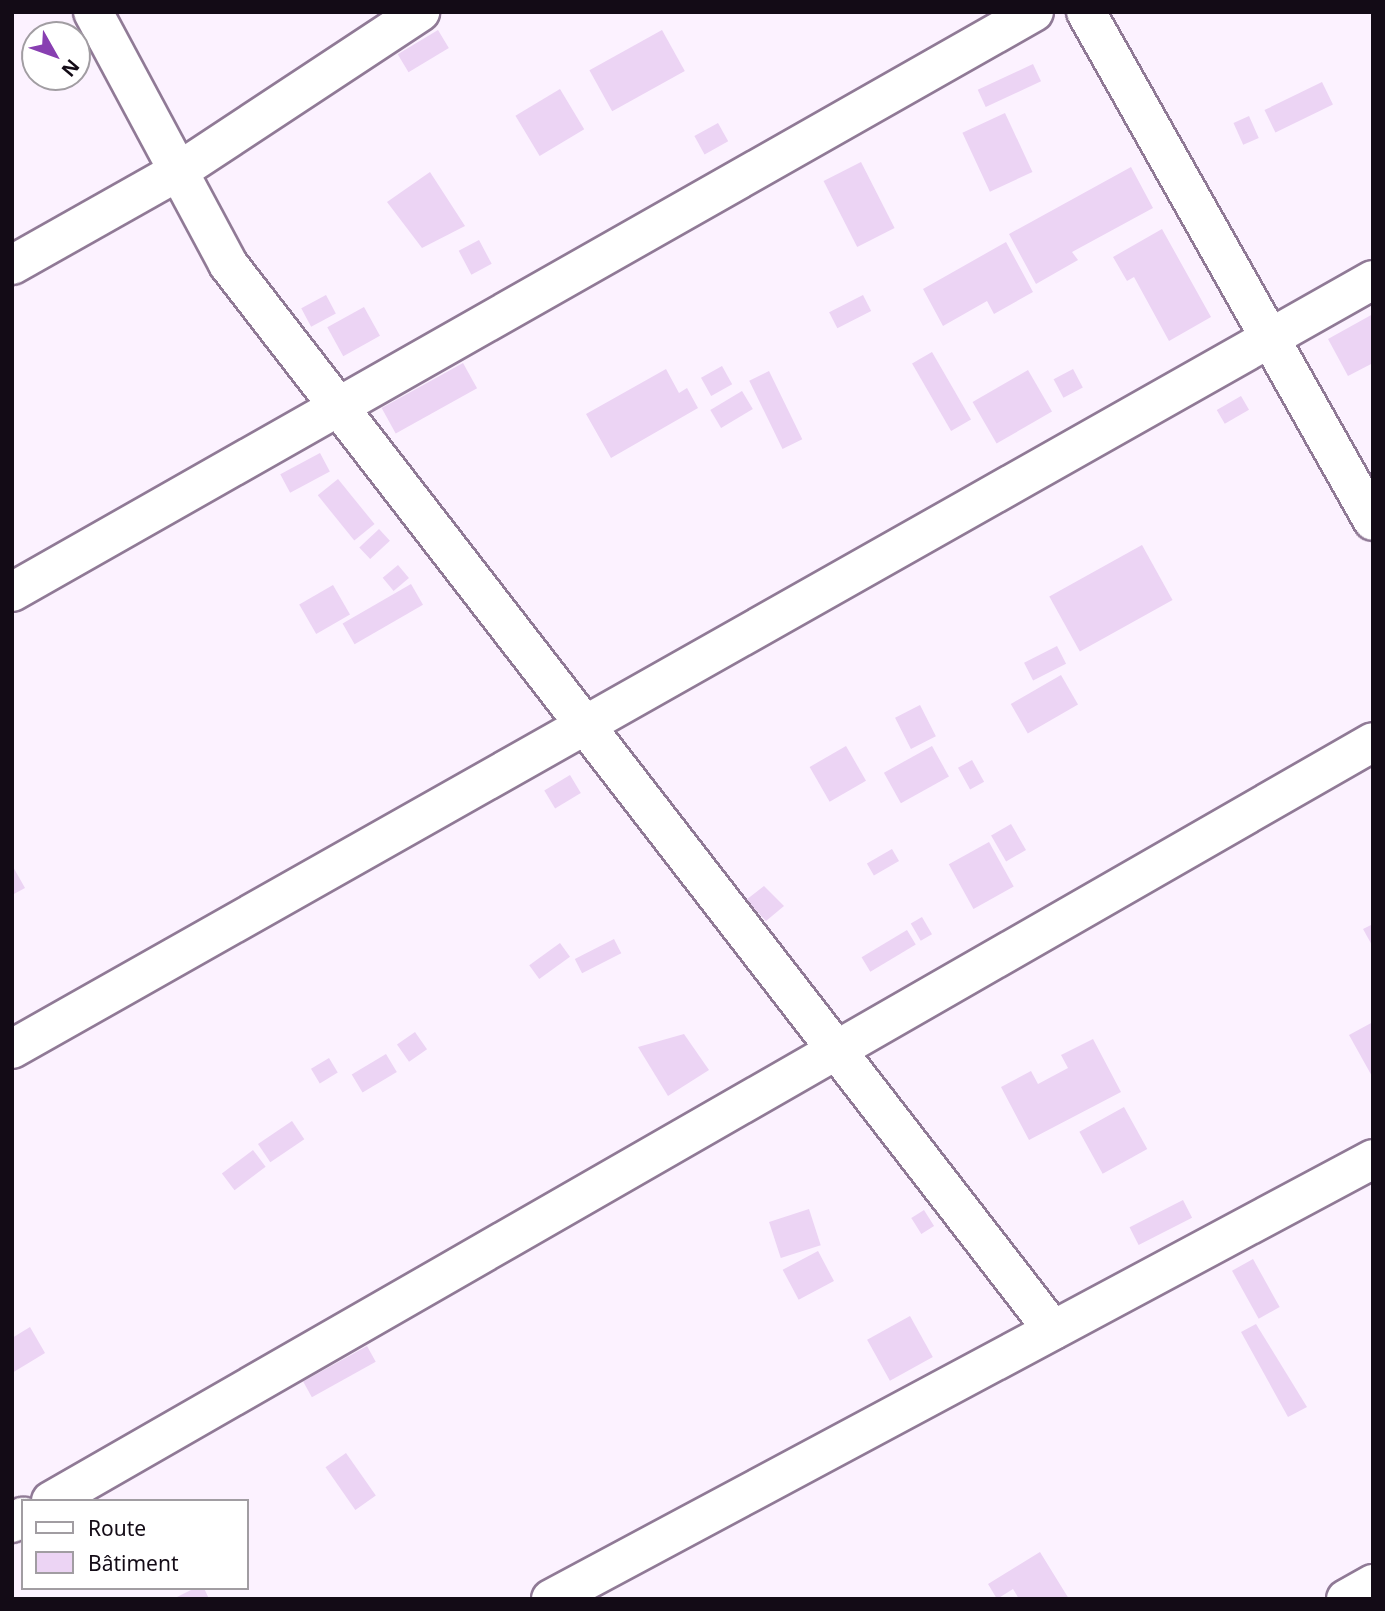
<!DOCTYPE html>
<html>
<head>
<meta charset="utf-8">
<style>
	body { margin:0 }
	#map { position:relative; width:1385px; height:1611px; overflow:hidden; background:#fcf2ff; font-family:"Noto Sans",sans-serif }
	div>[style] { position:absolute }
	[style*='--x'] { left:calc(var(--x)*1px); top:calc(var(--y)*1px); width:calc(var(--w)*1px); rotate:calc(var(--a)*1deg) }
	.building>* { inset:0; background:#ecd4f4; transform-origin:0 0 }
	.roads { filter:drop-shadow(2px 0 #907a96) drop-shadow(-2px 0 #907a96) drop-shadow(0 2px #907a96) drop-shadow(0 -2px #907a96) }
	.minor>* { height:38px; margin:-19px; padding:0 19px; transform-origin:19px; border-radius:19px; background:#fff }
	span { translate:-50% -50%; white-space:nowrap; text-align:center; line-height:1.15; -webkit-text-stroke:5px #fff; paint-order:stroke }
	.frame { position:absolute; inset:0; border:14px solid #130b16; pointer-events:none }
	.legend { position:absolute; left:21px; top:1499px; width:228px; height:91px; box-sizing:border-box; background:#fff; border:2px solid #a19da2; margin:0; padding:9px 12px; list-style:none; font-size:21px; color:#130b16 }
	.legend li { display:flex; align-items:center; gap:14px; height:35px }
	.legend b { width:35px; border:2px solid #a19da2 }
	.north { position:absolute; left:21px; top:21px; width:70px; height:70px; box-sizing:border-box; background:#fff; border:2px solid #a19da2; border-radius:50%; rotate:130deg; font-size:19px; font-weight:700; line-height:28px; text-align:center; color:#130b16 }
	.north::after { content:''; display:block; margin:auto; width:24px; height:32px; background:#883fb1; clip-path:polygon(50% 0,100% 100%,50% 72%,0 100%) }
</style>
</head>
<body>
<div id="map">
	<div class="building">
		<div style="left:438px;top:30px;width:21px;height:47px;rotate:59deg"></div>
		<div style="left:662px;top:30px;width:47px;height:83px;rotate:61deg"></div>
		<div style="left:1033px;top:64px;width:19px;height:61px;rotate:65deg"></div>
		<div style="left:1322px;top:82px;width:25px;height:64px;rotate:64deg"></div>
		<div style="left:560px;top:89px;width:47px;height:52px;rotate:59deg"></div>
		<div style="left:1005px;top:113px;width:65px;height:47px;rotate:65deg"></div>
		<div style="left:1249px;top:116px;width:24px;height:17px;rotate:66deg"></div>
		<div style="left:718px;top:123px;width:21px;height:27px;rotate:61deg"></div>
		<div style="left:861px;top:162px;width:74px;height:42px;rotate:63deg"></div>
		<div style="clip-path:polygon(1131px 167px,1153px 208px,1072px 252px,1078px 260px,1036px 284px,1009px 234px)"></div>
		<div style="clip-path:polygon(430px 172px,465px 226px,422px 248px,387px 202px)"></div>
		<div style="clip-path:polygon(1162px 229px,1211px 317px,1169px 341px,1134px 277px,1127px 281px,1113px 257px)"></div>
		<div style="left:479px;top:240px;width:27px;height:23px;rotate:62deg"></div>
		<div style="clip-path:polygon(1006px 242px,1033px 292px,994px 314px,987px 301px,943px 326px,923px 289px)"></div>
		<div style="left:326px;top:295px;width:21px;height:28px;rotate:62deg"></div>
		<div style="left:863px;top:295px;width:18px;height:38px;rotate:63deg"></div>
		<div style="left:364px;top:307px;width:33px;height:42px;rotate:61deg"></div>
		<div style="clip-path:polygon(1373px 314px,1373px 363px,1348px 376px,1328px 339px)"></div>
		<div style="left:932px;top:352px;width:78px;height:23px;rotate:60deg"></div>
		<div style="left:463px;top:363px;width:29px;height:93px;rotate:61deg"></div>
		<div style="left:722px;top:366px;width:21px;height:24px;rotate:61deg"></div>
		<div style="clip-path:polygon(666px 369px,679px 393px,687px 388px,698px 408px,611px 458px,586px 414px)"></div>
		<div style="left:1073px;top:369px;width:21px;height:22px;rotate:62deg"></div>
		<div style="left:1028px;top:370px;width:48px;height:64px;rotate:60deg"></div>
		<div style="left:769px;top:371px;width:76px;height:22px;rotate:64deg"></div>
		<div style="left:742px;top:391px;width:21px;height:37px;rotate:59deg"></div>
		<div style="left:1241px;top:396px;width:16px;height:28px;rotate:60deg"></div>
		<div style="left:320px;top:453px;width:21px;height:45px;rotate:62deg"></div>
		<div style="left:338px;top:479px;width:58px;height:26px;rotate:51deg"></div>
		<div style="left:379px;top:529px;width:16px;height:27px;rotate:47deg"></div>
		<div style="left:1142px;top:545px;width:63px;height:106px;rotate:61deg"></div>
		<div style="left:398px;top:565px;width:17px;height:20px;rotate:50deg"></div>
		<div style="left:411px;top:584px;width:24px;height:79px;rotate:60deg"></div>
		<div style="left:333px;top:585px;width:34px;height:39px;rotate:60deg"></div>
		<div style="left:1057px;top:646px;width:20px;height:37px;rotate:63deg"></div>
		<div style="left:1061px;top:675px;width:34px;height:58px;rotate:60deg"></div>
		<div style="left:920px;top:705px;width:35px;height:28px;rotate:63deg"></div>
		<div style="left:846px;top:746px;width:40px;height:42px;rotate:60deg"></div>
		<div style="left:932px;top:746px;width:35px;height:55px;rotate:61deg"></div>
		<div style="left:972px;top:760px;width:25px;height:16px;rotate:61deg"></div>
		<div style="left:570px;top:775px;width:21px;height:30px;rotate:59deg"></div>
		<div style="left:1011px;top:824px;width:30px;height:23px;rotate:60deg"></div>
		<div style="left:989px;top:842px;width:51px;height:46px;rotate:61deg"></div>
		<div style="left:892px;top:849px;width:14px;height:29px;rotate:60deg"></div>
		<div style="clip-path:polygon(12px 865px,25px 888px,12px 895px)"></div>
		<div style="clip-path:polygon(764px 886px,784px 906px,766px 921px,746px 900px)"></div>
		<div style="left:922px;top:917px;width:20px;height:13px;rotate:60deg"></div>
		<div style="clip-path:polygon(1373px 924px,1373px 947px,1363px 929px)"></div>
		<div style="left:907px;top:930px;width:17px;height:53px;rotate:59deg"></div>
		<div style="left:614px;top:939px;width:16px;height:44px;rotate:63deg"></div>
		<div style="left:560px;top:943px;width:17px;height:38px;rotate:54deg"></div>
		<div style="clip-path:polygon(1373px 1022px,1373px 1078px,1349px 1035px)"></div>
		<div style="left:415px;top:1032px;width:21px;height:22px;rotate:55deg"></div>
		<div style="clip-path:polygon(684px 1034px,709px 1070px,668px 1096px,638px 1047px)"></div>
		<div style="clip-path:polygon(1093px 1039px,1121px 1092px,1029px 1140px,1001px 1087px,1031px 1071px,1038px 1084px,1068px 1068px,1061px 1055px)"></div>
		<div style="left:386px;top:1054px;width:21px;height:40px;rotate:59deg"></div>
		<div style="left:329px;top:1058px;width:17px;height:21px;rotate:59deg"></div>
		<div style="left:1124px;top:1107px;width:48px;height:51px;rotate:61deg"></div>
		<div style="left:292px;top:1121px;width:22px;height:41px;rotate:56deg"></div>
		<div style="left:253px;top:1150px;width:21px;height:39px;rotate:53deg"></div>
		<div style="left:1183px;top:1200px;width:20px;height:60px;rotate:63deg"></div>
		<div style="left:809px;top:1209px;width:38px;height:42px;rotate:72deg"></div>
		<div style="left:924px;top:1210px;width:19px;height:15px;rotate:58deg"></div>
		<div style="left:818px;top:1251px;width:34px;height:40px;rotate:62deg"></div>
		<div style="left:1253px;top:1259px;width:55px;height:24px;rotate:61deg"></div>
		<div style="left:910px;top:1316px;width:47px;height:49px;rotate:61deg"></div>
		<div style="clip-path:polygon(1256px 1324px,1307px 1407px,1288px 1417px,1241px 1332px)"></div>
		<div style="clip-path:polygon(30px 1327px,45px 1353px,12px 1373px,12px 1338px)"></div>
		<div style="left:367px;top:1346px;width:18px;height:73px;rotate:61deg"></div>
		<div style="left:346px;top:1453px;width:52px;height:25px;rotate:55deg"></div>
		<div style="clip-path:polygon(1040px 1552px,1069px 1599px,1019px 1599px,1013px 1589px,997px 1599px,988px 1584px)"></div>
		<div style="clip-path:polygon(195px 1588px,204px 1588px,209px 1599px,173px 1599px)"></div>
	</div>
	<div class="roads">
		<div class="minor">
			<div style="--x:93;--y:12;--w:286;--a:61.8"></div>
			<div style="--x:228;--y:264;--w:1348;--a:52.26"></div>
			<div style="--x:1086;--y:12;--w:584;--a:60.58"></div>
			<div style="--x:12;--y:265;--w:192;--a:-29.4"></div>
			<div style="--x:179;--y:171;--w:289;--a:-33.4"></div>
			<div style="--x:12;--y:592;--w:1175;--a:-29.58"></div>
			<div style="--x:12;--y:1049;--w:1563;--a:-29.47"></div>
			<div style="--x:51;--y:1501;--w:1524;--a:-29.86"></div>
			<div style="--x:12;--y:1523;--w:13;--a:-29"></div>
			<div style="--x:551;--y:1599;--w:932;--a:-28.16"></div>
			<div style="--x:1346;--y:1599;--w:31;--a:-29"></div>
		</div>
	</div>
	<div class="frame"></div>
	<ul class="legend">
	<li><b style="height:9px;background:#fff"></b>Route</li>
	<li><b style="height:19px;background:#ecd4f4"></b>Bâtiment</li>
	</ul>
	<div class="north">N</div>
</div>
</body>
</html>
